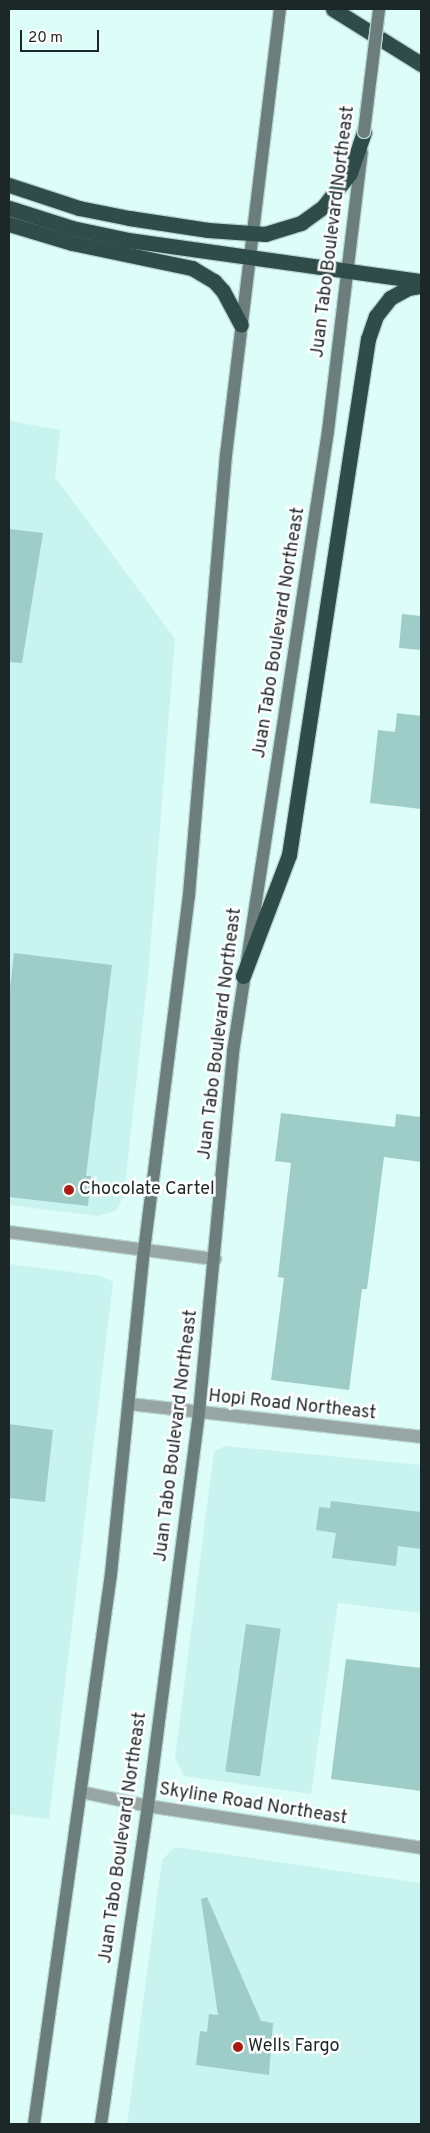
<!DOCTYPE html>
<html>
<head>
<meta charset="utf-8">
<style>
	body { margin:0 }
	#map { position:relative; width:430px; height:2133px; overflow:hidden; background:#ddfdf9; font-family:Overpass,sans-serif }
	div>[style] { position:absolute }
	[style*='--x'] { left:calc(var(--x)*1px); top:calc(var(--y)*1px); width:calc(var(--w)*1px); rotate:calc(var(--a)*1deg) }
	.built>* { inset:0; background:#c9f3ee }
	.building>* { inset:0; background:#9eccc6; transform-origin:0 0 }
	.roads { filter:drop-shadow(1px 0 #bad7d3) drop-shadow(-1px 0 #bad7d3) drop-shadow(0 1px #bad7d3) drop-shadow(0 -1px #bad7d3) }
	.street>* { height:12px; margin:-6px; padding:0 6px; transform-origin:6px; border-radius:6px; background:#97a5a3 }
	.secondary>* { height:12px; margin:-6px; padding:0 6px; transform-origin:6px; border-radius:6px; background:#6b7e7b }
	.highway>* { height:15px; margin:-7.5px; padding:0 7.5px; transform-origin:7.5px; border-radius:7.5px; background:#304c48 }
	.bridges { filter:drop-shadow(1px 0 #bad7d3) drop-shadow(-1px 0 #bad7d3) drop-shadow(0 1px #bad7d3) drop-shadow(0 -1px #bad7d3) }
	.secondary-bridge>* { height:12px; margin:-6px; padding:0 6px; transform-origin:6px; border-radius:6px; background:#6b7e7b }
	.dots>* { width:14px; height:14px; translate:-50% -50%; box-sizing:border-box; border:2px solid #fff; border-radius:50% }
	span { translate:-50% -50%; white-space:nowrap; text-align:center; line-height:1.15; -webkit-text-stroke:5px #fff; paint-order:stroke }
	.street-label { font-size:18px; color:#1c2827 }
	.poi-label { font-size:18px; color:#1c2827 }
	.left { translate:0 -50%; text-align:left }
	.frame { position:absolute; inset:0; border:10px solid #1c2827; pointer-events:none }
	.scale { position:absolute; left:20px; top:30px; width:79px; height:22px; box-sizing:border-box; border:2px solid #1c2827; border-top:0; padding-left:6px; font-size:15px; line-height:18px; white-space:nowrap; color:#1c2827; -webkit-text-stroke:4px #fff; paint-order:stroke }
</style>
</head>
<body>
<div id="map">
	<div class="built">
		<div style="clip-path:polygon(9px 421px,60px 430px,55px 477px,175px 639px,149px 965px,124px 1195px,116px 1211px,98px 1216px,9px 1205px)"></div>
		<div style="clip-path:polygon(9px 1264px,101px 1276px,113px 1282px,49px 1819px,9px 1814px)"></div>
		<div style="clip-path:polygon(225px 1446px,421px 1465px,421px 1613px,338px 1603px,311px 1794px,184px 1776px,175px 1758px,214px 1451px)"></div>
		<div style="clip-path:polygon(175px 1847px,421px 1883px,421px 2124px,127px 2124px,162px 1860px)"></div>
	</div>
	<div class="building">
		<div style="clip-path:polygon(9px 529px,43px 533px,22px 663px,9px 662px)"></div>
		<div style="clip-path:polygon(402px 614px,421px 616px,421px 650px,399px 648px)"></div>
		<div style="clip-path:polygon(397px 713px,421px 716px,421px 809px,370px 803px,378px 730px,395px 732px)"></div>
		<div style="clip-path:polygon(14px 953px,112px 965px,86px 1176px,91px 1176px,88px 1206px,9px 1197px,9px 997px)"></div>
		<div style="clip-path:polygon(281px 1113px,395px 1127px,396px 1114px,421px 1117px,421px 1162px,384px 1157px,367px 1289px,362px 1289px,349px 1390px,271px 1380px,284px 1278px,278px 1277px,291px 1163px,275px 1161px)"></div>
		<div style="clip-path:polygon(9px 1424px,53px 1430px,45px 1502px,9px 1498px)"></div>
		<div style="clip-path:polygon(331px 1501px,421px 1512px,421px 1549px,398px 1546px,396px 1566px,332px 1558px,336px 1533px,316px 1530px,319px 1507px,330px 1508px)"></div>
		<div style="left:246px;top:1624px;width:35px;height:149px;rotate:8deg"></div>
		<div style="clip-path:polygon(346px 1659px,421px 1668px,421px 1791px,331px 1779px)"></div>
		<div style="clip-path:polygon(207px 1897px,261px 2021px,273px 2023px,269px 2075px,196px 2065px,200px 2031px,207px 2032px,209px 2014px,218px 2015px,201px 1899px)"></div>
	</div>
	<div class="roads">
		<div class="street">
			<div style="--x:9;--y:1232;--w:208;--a:7.5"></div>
			<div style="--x:129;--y:1404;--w:294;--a:6.4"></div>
			<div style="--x:81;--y:1792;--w:68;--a:11.8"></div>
			<div style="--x:148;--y:1806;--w:276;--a:8.7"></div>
		</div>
		<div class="secondary">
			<div style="--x:34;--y:2124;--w:555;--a:-82.03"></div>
			<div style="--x:111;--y:1574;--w:325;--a:-84.2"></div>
			<div style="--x:144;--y:1251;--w:359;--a:-82.8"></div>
			<div style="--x:189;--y:895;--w:442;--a:-85.2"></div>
			<div style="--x:226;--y:455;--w:449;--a:-83.1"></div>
			<div style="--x:101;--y:2124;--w:321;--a:-81.6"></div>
			<div style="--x:148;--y:1806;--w:396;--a:-82.6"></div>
			<div style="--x:199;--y:1413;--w:363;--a:-84.6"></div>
			<div style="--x:233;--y:1052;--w:628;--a:-81.3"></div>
			<div style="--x:328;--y:431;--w:281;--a:-83.1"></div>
		</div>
		<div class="highway">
			<div style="--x:333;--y:9;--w:104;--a:32"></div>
			<div style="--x:9;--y:185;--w:74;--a:18.2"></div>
			<div style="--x:79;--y:208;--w:51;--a:11.3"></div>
			<div style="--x:129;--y:218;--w:80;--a:8.6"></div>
			<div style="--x:208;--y:230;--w:57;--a:4"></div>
			<div style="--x:265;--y:234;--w:38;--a:-17"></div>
			<div style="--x:301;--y:223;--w:29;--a:-36"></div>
			<div style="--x:324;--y:206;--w:42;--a:-51.8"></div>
			<div style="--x:350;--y:173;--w:43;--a:-71.1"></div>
			<div style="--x:9;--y:208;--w:66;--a:17.6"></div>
			<div style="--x:72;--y:228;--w:57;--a:12.1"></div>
			<div style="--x:128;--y:240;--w:296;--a:8"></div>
			<div style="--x:9;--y:224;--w:66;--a:16.8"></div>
			<div style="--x:72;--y:243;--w:123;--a:11.8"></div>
			<div style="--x:192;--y:268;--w:26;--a:31"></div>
			<div style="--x:214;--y:281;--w:13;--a:48"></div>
			<div style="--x:223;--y:291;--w:38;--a:62"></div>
			<div style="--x:243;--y:976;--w:129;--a:-69.2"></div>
			<div style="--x:289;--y:855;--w:522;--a:-81.3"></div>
			<div style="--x:368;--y:339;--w:24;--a:-71"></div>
			<div style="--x:376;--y:316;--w:23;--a:-52"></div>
			<div style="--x:390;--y:298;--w:21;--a:-29"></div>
			<div style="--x:408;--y:288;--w:13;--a:-9"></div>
		</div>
	</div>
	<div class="bridges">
		<div class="secondary-bridge">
			<div style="--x:364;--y:132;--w:124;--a:-83"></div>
		</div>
	</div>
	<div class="dots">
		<div style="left:69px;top:1190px;background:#ac1b12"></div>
		<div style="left:238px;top:2047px;background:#ac1b12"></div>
	</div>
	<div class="street-label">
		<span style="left:334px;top:232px;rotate:-83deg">Juan Tabo Boulevard Northeast</span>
		<span style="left:280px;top:633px;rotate:-81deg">Juan Tabo Boulevard Northeast</span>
		<span style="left:221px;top:1034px;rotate:-83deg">Juan Tabo Boulevard Northeast</span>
		<span style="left:292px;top:1406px;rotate:6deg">Hopi Road Northeast</span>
		<span style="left:177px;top:1436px;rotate:-83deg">Juan Tabo Boulevard Northeast</span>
		<span style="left:253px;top:1805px;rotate:9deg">Skyline Road Northeast</span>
		<span style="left:124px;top:1838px;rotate:-82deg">Juan Tabo Boulevard Northeast</span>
	</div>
	<div class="poi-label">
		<span class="left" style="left:79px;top:1190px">Chocolate Cartel</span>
		<span class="left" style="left:248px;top:2047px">Wells Fargo</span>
	</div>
	<div class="frame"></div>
	<div class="scale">20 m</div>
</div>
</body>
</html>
